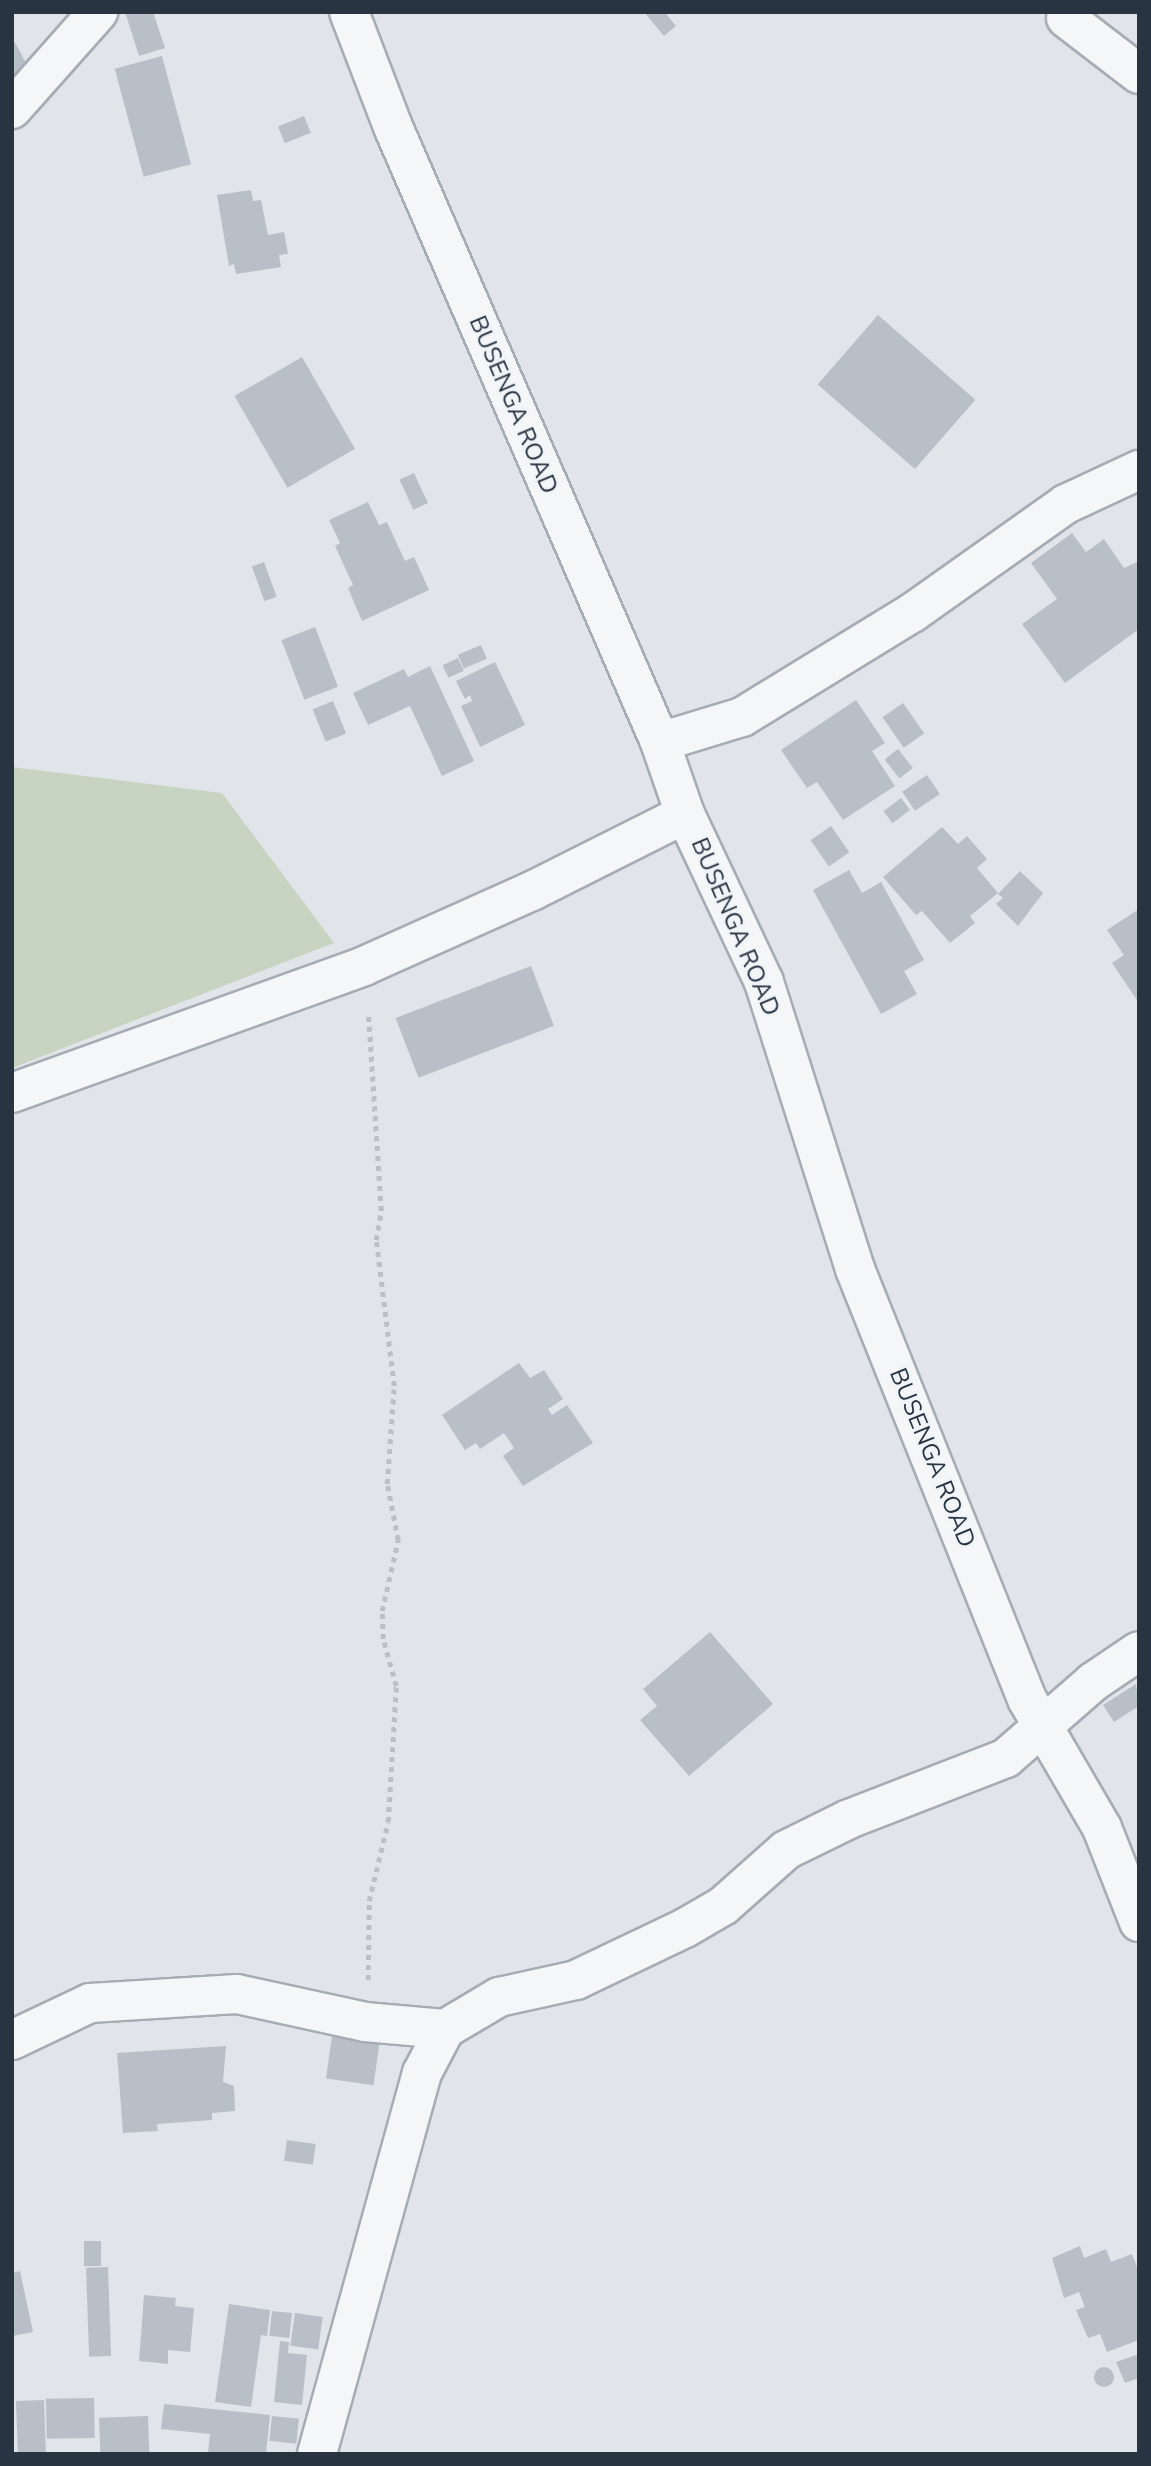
<!DOCTYPE html>
<html>
<head>
<meta charset="utf-8">
<style>
	body { margin:0 }
	#map { position:relative; width:1151px; height:2466px; overflow:hidden; background:#e1e5ea; font-family:"Nunito Sans",sans-serif }
	div>[style] { position:absolute }
	[style*='--x'] { left:calc(var(--x)*1px); top:calc(var(--y)*1px); width:calc(var(--w)*1px); rotate:calc(var(--a)*1deg) }
	.green>* { inset:0; background:#c8d4c2 }
	.building>* { inset:0; background:#b8bfc7; transform-origin:0 0 }
	.round { border-radius:50% }
	.path>* { height:4.5px; margin-top:-2.25px; transform-origin:0; background:repeating-linear-gradient(90deg,#bbc0c5 0 5px,transparent 0 10px) }
	.roads { filter:drop-shadow(2px 0 #a6acb4) drop-shadow(-2px 0 #a6acb4) drop-shadow(0 2px #a6acb4) drop-shadow(0 -2px #a6acb4) }
	.minor>* { height:38px; margin:-19px; padding:0 19px; transform-origin:19px; border-radius:19px; background:#f4f6f8 }
	span { translate:-50% -50%; white-space:nowrap; text-align:center; line-height:1.15; -webkit-text-stroke:5px #f1f4f7; paint-order:stroke }
	.street-label { font-size:24px; color:#293442 }
	.frame { position:absolute; inset:0; border:14px solid #293442; pointer-events:none }
</style>
</head>
<body>
<div id="map">
	<div class="green">
		<div style="clip-path:polygon(12px 767px,222px 793px,334px 943px,12px 1068px)"></div>
	</div>
	<div class="building">
		<div style="clip-path:polygon(125px 12px,153px 12px,165px 48px,139px 56px)"></div>
		<div style="clip-path:polygon(644px 12px,670px 12px,667px 15px,676px 26px,664px 36px)"></div>
		<div style="clip-path:polygon(12px 37px,32px 74px,12px 84px)"></div>
		<div style="left:162px;top:56px;width:112px;height:49px;rotate:75deg"></div>
		<div style="left:304px;top:116px;width:18px;height:28px;rotate:68deg"></div>
		<div style="clip-path:polygon(251px 190px,253px 201px,261px 200px,268px 235px,284px 232px,288px 254px,279px 255px,281px 267px,236px 274px,234px 264px,229px 266px,217px 195px)"></div>
		<div style="left:878px;top:315px;width:129px;height:92px;rotate:41deg"></div>
		<div style="left:302px;top:357px;width:106px;height:78px;rotate:60deg"></div>
		<div style="left:414px;top:473px;width:33px;height:16px;rotate:65deg"></div>
		<div style="clip-path:polygon(368px 502px,379px 525px,387px 522px,405px 561px,414px 557px,429px 590px,362px 621px,348px 588px,353px 585px,335px 546px,340px 543px,329px 520px)"></div>
		<div style="clip-path:polygon(1072px 533px,1086px 552px,1104px 539px,1124px 568px,1139px 561px,1139px 629px,1065px 683px,1022px 624px,1057px 599px,1031px 563px)"></div>
		<div style="left:264px;top:562px;width:37px;height:13px;rotate:70deg"></div>
		<div style="left:315px;top:627px;width:64px;height:36px;rotate:69deg"></div>
		<div style="left:481px;top:645px;width:15px;height:25px;rotate:67deg"></div>
		<div style="left:458px;top:658px;width:14px;height:17px;rotate:65deg"></div>
		<div style="clip-path:polygon(495px 662px,525px 725px,480px 747px,461px 706px,472px 701px,470px 695px,465px 699px,456px 681px)"></div>
		<div style="clip-path:polygon(430px 666px,474px 761px,442px 776px,410px 706px,368px 725px,353px 693px,404px 669px,408px 677px)"></div>
		<div style="clip-path:polygon(856px 700px,885px 743px,872px 751px,895px 786px,843px 820px,817px 782px,807px 788px,781px 750px)"></div>
		<div style="left:333px;top:701px;width:35px;height:22px;rotate:68deg"></div>
		<div style="left:903px;top:703px;width:37px;height:25px;rotate:55deg"></div>
		<div style="left:898px;top:749px;width:24px;height:17px;rotate:52deg"></div>
		<div style="left:927px;top:775px;width:23px;height:30px;rotate:56deg"></div>
		<div style="left:901px;top:798px;width:15px;height:22px;rotate:53deg"></div>
		<div style="left:831px;top:826px;width:32px;height:25px;rotate:55deg"></div>
		<div style="clip-path:polygon(942px 827px,958px 844px,967px 836px,987px 859px,977px 868px,998px 893px,970px 916px,975px 923px,950px 943px,922px 911px,916px 915px,883px 877px)"></div>
		<div style="clip-path:polygon(849px 870px,862px 893px,881px 882px,924px 960px,904px 971px,917px 994px,881px 1014px,813px 890px)"></div>
		<div style="clip-path:polygon(1020px 871px,1043px 893px,1018px 926px,996px 904px,1003px 898px,998px 894px)"></div>
		<div style="clip-path:polygon(1139px 909px,1139px 1003px,1112px 963px,1124px 955px,1107px 930px)"></div>
		<div style="left:531px;top:966px;width:64px;height:145px;rotate:69deg"></div>
		<div style="clip-path:polygon(519px 1363px,530px 1378px,544px 1370px,563px 1399px,548px 1409px,552px 1415px,567px 1405px,593px 1443px,523px 1486px,503px 1456px,514px 1448px,504px 1433px,480px 1449px,476px 1443px,465px 1450px,442px 1415px)"></div>
		<div style="clip-path:polygon(710px 1632px,773px 1704px,689px 1776px,640px 1720px,657px 1706px,643px 1689px)"></div>
		<div style="clip-path:polygon(1136px 1684px,1139px 1706px,1114px 1722px,1103px 1705px)"></div>
		<div style="left:332px;top:2036px;width:48px;height:43px;rotate:8deg"></div>
		<div style="clip-path:polygon(226px 2046px,223px 2082px,234px 2086px,235px 2111px,212px 2113px,212px 2120px,157px 2124px,158px 2131px,123px 2133px,117px 2053px)"></div>
		<div style="left:287px;top:2140px;width:29px;height:21px;rotate:8deg"></div>
		<div style="left:84px;top:2241px;width:17px;height:25px"></div>
		<div style="clip-path:polygon(1080px 2246px,1084px 2258px,1106px 2249px,1111px 2262px,1132px 2254px,1139px 2272px,1139px 2340px,1107px 2352px,1100px 2334px,1088px 2338px,1076px 2310px,1085px 2307px,1079px 2292px,1064px 2298px,1052px 2258px)"></div>
		<div style="left:108px;top:2267px;width:89px;height:22px;rotate:88deg"></div>
		<div style="clip-path:polygon(20px 2271px,33px 2332px,12px 2336px,12px 2273px)"></div>
		<div style="clip-path:polygon(144px 2295px,176px 2298px,175px 2306px,194px 2308px,190px 2352px,168px 2350px,168px 2364px,139px 2361px)"></div>
		<div style="clip-path:polygon(229px 2304px,270px 2310px,267px 2336px,261px 2335px,251px 2407px,215px 2402px)"></div>
		<div style="left:272px;top:2311px;width:20px;height:25px;rotate:6deg"></div>
		<div style="left:295px;top:2313px;width:28px;height:33px;rotate:8deg"></div>
		<div style="clip-path:polygon(280px 2341px,289px 2342px,288px 2353px,307px 2355px,302px 2405px,274px 2402px)"></div>
		<div style="clip-path:polygon(1139px 2354px,1139px 2378px,1125px 2383px,1116px 2362px)"></div>
		<div class="round" style="left:1094px;top:2367px;width:20px;height:20px"></div>
		<div style="left:94px;top:2398px;width:40px;height:48px;rotate:89deg"></div>
		<div style="left:44px;top:2400px;width:54px;height:28px;rotate:88deg"></div>
		<div style="clip-path:polygon(164px 2404px,270px 2415px,266px 2454px,208px 2453px,210px 2434px,161px 2429px)"></div>
		<div style="left:148px;top:2416px;width:38px;height:49px;rotate:88deg"></div>
		<div style="left:272px;top:2416px;width:27px;height:25px;rotate:6deg"></div>
	</div>
	<div class="path">
		<div style="--x:368;--y:1980;--w:79;--a:-89.3"></div>
		<div style="--x:369;--y:1901;--w:81;--a:-76.5"></div>
		<div style="--x:388;--y:1822;--w:136;--a:-86.6"></div>
		<div style="--x:396;--y:1686;--w:49;--a:-105.5"></div>
		<div style="--x:383;--y:1639;--w:28;--a:-92"></div>
		<div style="--x:382;--y:1611;--w:73;--a:-77.3"></div>
		<div style="--x:398;--y:1540;--w:57;--a:-101.1"></div>
		<div style="--x:387;--y:1484;--w:98;--a:-85.9"></div>
		<div style="--x:394;--y:1386;--w:147;--a:-97"></div>
		<div style="--x:376;--y:1240;--w:29;--a:-80"></div>
		<div style="--x:381;--y:1211;--w:199;--a:-93.7"></div>
	</div>
	<div class="roads">
		<div class="minor">
			<div style="--x:349;--y:12;--w:125;--a:69"></div>
			<div style="--x:394;--y:129;--w:668;--a:66.54"></div>
			<div style="--x:660;--y:742;--w:76;--a:70.9"></div>
			<div style="--x:685;--y:814;--w:186;--a:64.8"></div>
			<div style="--x:764;--y:982;--w:301;--a:72.4"></div>
			<div style="--x:855;--y:1269;--w:463;--a:68.2"></div>
			<div style="--x:1027;--y:1699;--w:149;--a:59.8"></div>
			<div style="--x:1102;--y:1828;--w:101;--a:68.5"></div>
			<div style="--x:1066;--y:18;--w:92;--a:37.5"></div>
			<div style="--x:12;--y:109;--w:130;--a:-48.4"></div>
			<div style="--x:660;--y:742;--w:86;--a:-17"></div>
			<div style="--x:742;--y:717;--w:199;--a:-31.5"></div>
			<div style="--x:912;--y:613;--w:189;--a:-35.3"></div>
			<div style="--x:1066;--y:504;--w:81;--a:-25"></div>
			<div style="--x:12;--y:1093;--w:374;--a:-19.8"></div>
			<div style="--x:364;--y:966;--w:184;--a:-24.1"></div>
			<div style="--x:532;--y:891;--w:171;--a:-26.7"></div>
			<div style="--x:12;--y:2040;--w:86;--a:-25.4"></div>
			<div style="--x:90;--y:2003;--w:147;--a:-3.5"></div>
			<div style="--x:237;--y:1994;--w:131;--a:12.3"></div>
			<div style="--x:365;--y:2022;--w:80;--a:5"></div>
			<div style="--x:317;--y:2454;--w:395;--a:-74.6"></div>
			<div style="--x:422;--y:2073;--w:50;--a:-62.4"></div>
			<div style="--x:445;--y:2029;--w:63;--a:-30.7"></div>
			<div style="--x:499;--y:1997;--w:79;--a:-12.4"></div>
			<div style="--x:576;--y:1980;--w:121;--a:-25.5"></div>
			<div style="--x:685;--y:1928;--w:44;--a:-30.1"></div>
			<div style="--x:723;--y:1906;--w:84;--a:-41.6"></div>
			<div style="--x:786;--y:1850;--w:70;--a:-26.2"></div>
			<div style="--x:849;--y:1819;--w:168;--a:-21.2"></div>
			<div style="--x:1006;--y:1758;--w:116;--a:-41.1"></div>
			<div style="--x:1093;--y:1682;--w:55;--a:-34"></div>
		</div>
	</div>
	<div class="street-label">
		<span style="left:513px;top:405px;rotate:67deg">BUSENGA ROAD</span>
		<span style="left:735px;top:927px;rotate:67deg">BUSENGA ROAD</span>
		<span style="left:932px;top:1458px;rotate:68deg">BUSENGA ROAD</span>
	</div>
	<div class="frame"></div>
</div>
</body>
</html>
